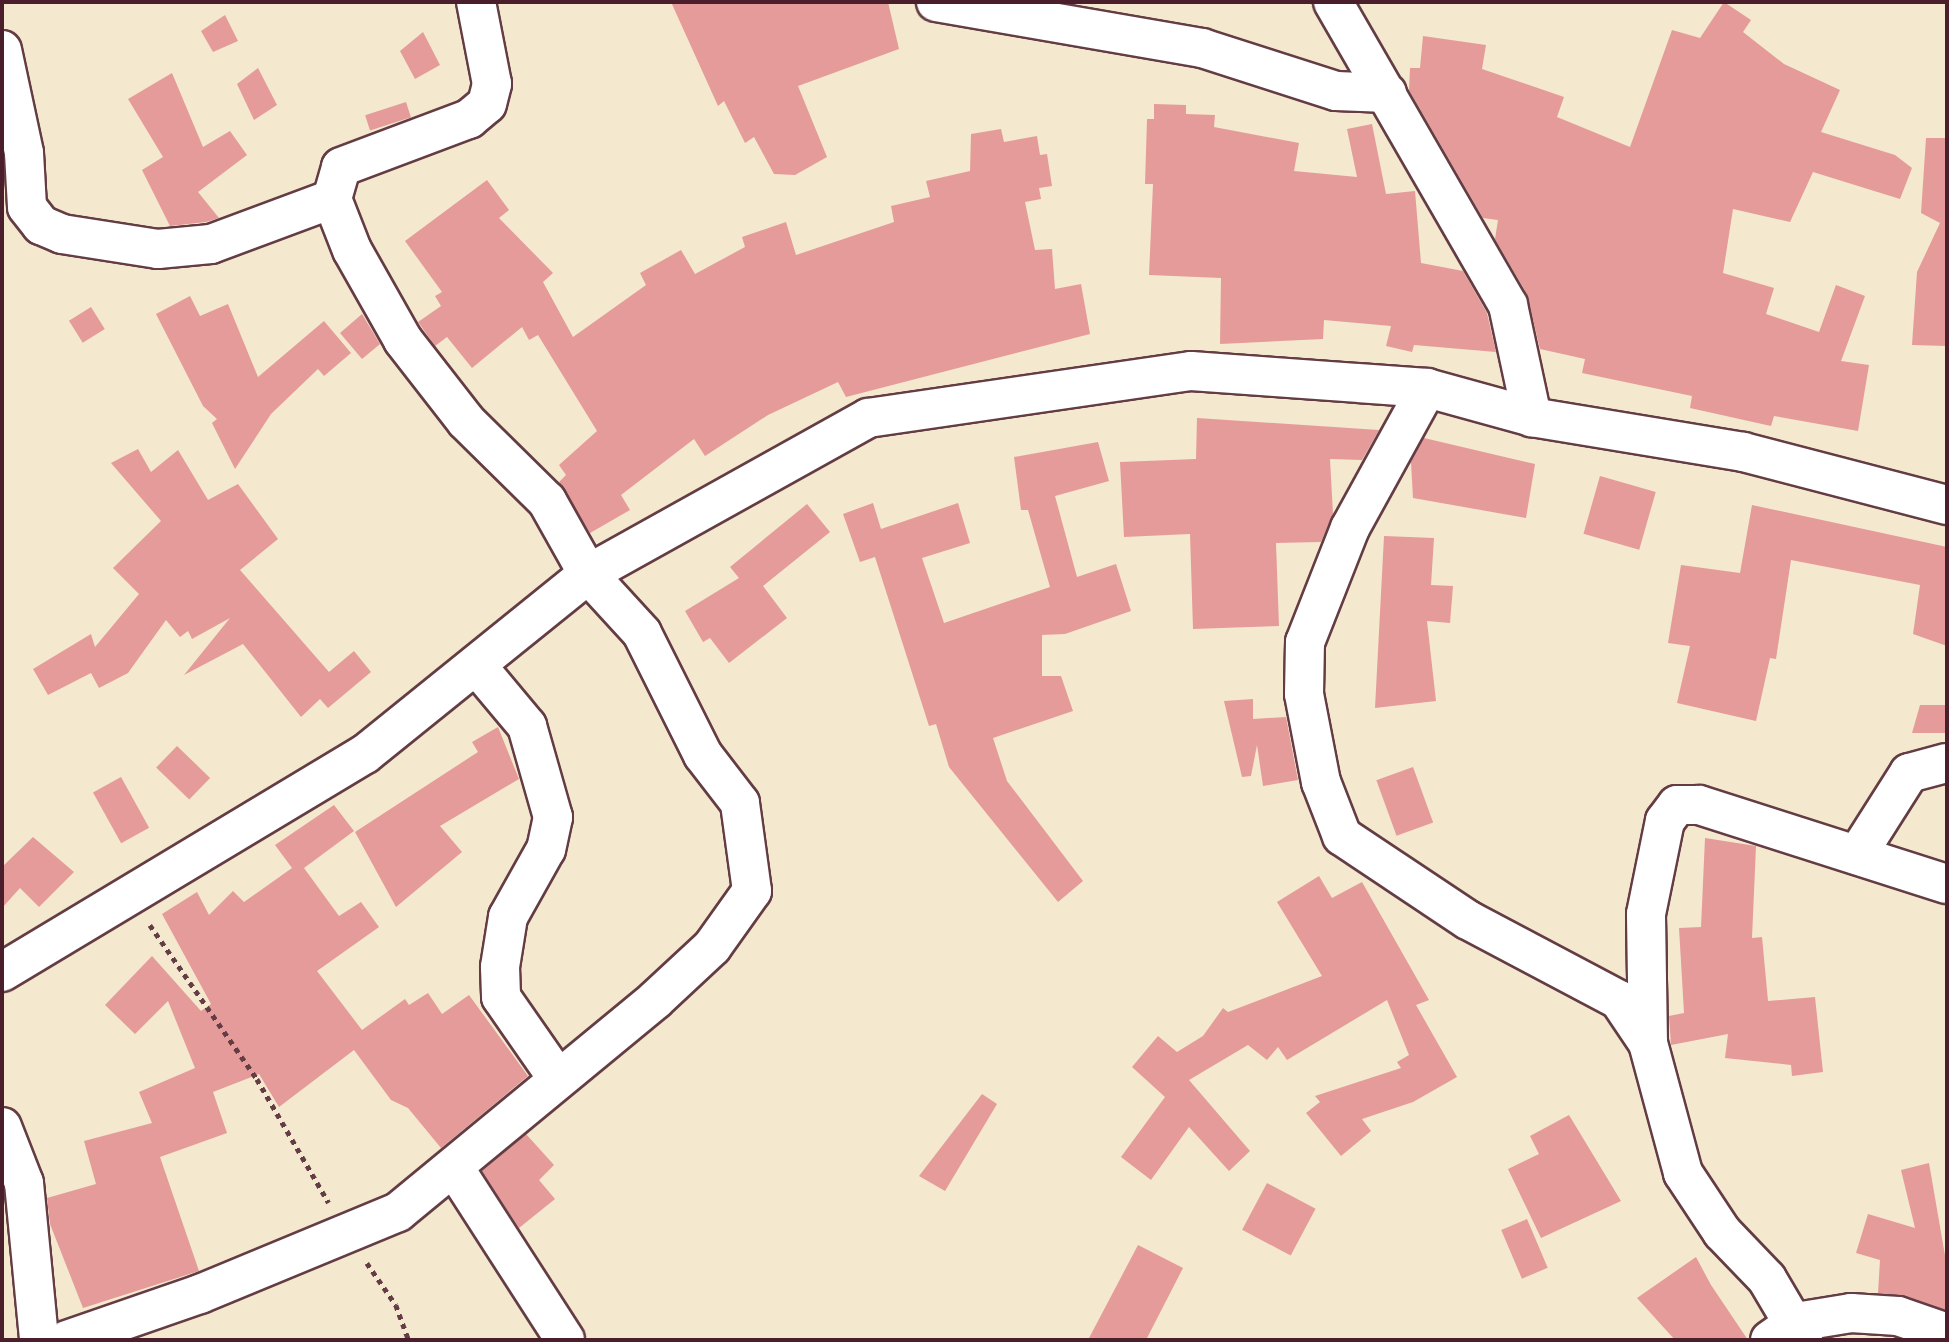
<!DOCTYPE html>
<html>
<head>
<meta charset="utf-8">
<style>
	body { margin:0 }
	#map { position:relative; width:1949px; height:1342px; overflow:hidden; background:#f4e8cf; font-family:"Playpen Sans",sans-serif }
	div>[style] { position:absolute }
	[style*='--x'] { left:calc(var(--x)*1px); top:calc(var(--y)*1px); width:calc(var(--w)*1px); rotate:calc(var(--a)*1deg) }
	.building>* { inset:0; background:#e59b9a; transform-origin:0 0 }
	.path>* { height:4.5px; margin-top:-2.25px; transform-origin:0; background:repeating-linear-gradient(90deg,#643d44 0 5px,transparent 0 10px) }
	.roads { filter:drop-shadow(2px 0 #643d44) drop-shadow(-2px 0 #643d44) drop-shadow(0 2px #643d44) drop-shadow(0 -2px #643d44) }
	.minor>* { height:38px; margin:-19px; padding:0 19px; transform-origin:19px; border-radius:19px; background:#fff }
	.major>* { height:38px; margin:-19px; padding:0 19px; transform-origin:19px; border-radius:19px; background:#fff }
	span { translate:-50% -50%; white-space:nowrap; text-align:center; line-height:1.15; -webkit-text-stroke:7px #fcf5e5; paint-order:stroke }
	.frame { position:absolute; inset:0; border:4px solid #4a1f2b; pointer-events:none }
</style>
</head>
<body>
<div id="map">
	<div class="building">
		<div style="clip-path:polygon(671px 2px,888px 2px,899px 49px,798px 86px,827px 157px,795px 175px,774px 174px,754px 137px,745px 143px,724px 101px,718px 106px)"></div>
		<div style="clip-path:polygon(1724px 2px,1751px 20px,1743px 32px,1784px 64px,1840px 90px,1821px 132px,1895px 155px,1912px 168px,1900px 199px,1813px 172px,1790px 222px,1733px 209px,1723px 273px,1774px 288px,1766px 314px,1819px 332px,1836px 285px,1865px 296px,1841px 361px,1869px 365px,1858px 431px,1774px 416px,1771px 426px,1690px 408px,1692px 396px,1582px 373px,1585px 359px,1540px 349px,1527px 294px,1495px 239px,1498px 220px,1483px 218px,1409px 90px,1410px 68px,1420px 68px,1423px 36px,1486px 45px,1482px 69px,1564px 97px,1557px 117px,1630px 147px,1672px 30px,1700px 38px)"></div>
		<div style="clip-path:polygon(225px 15px,238px 41px,213px 52px,201px 31px)"></div>
		<div style="clip-path:polygon(423px 32px,440px 65px,415px 79px,400px 51px)"></div>
		<div style="clip-path:polygon(258px 68px,277px 105px,254px 120px,237px 84px)"></div>
		<div style="clip-path:polygon(172px 73px,203px 147px,230px 131px,247px 155px,198px 192px,219px 218px,206px 222px,170px 226px,142px 170px,163px 157px,128px 99px)"></div>
		<div style="left:406px;top:102px;width:16px;height:43px;rotate:72deg"></div>
		<div style="clip-path:polygon(1154px 104px,1186px 105px,1186px 114px,1215px 115px,1214px 127px,1299px 143px,1294px 171px,1357px 177px,1347px 129px,1372px 124px,1386px 194px,1415px 191px,1421px 263px,1463px 271px,1487px 313px,1496px 352px,1414px 345px,1412px 352px,1386px 346px,1391px 326px,1324px 320px,1323px 339px,1220px 344px,1221px 278px,1149px 275px,1153px 184px,1145px 184px,1147px 119px,1154px 119px)"></div>
		<div style="clip-path:polygon(1001px 129px,1004px 142px,1037px 136px,1040px 155px,1047px 154px,1052px 186px,1039px 188px,1041px 199px,1025px 202px,1035px 250px,1052px 249px,1055px 289px,1081px 284px,1090px 334px,846px 397px,838px 382px,768px 415px,705px 456px,694px 439px,621px 495px,630px 510px,590px 533px,559px 482px,566px 475px,559px 465px,597px 431px,538px 335px,529px 340px,522px 327px,472px 368px,447px 337px,435px 346px,418px 322px,441px 306px,435px 296px,442px 292px,405px 241px,487px 180px,509px 210px,499px 218px,553px 273px,543px 282px,573px 337px,646px 285px,640px 273px,681px 250px,695px 274px,745px 247px,742px 237px,786px 222px,796px 255px,894px 222px,891px 206px,930px 197px,926px 181px,970px 171px,971px 134px)"></div>
		<div style="clip-path:polygon(1926px 138px,1947px 138px,1947px 346px,1912px 345px,1917px 272px,1940px 223px,1921px 213px)"></div>
		<div style="clip-path:polygon(190px 296px,200px 316px,228px 304px,258px 377px,324px 321px,351px 353px,324px 376px,318px 369px,271px 414px,235px 469px,212px 423px,217px 419px,203px 406px,156px 314px)"></div>
		<div style="left:91px;top:307px;width:26px;height:26px;rotate:58deg"></div>
		<div style="clip-path:polygon(362px 314px,380px 344px,362px 359px,340px 333px)"></div>
		<div style="clip-path:polygon(1197px 418px,1379px 430px,1362px 460px,1330px 459px,1333px 514px,1321px 542px,1276px 543px,1279px 626px,1193px 629px,1190px 534px,1124px 537px,1120px 462px,1196px 459px)"></div>
		<div style="clip-path:polygon(1424px 438px,1535px 464px,1526px 518px,1413px 498px,1411px 462px)"></div>
		<div style="clip-path:polygon(1098px 442px,1109px 481px,1055px 496px,1077px 577px,1116px 564px,1131px 611px,1065px 634px,1042px 635px,1042px 676px,1061px 676px,1073px 711px,993px 738px,1007px 781px,1083px 881px,1058px 902px,949px 767px,936px 724px,929px 726px,875px 557px,860px 562px,843px 514px,873px 503px,881px 529px,958px 503px,970px 543px,922px 558px,944px 623px,1050px 587px,1028px 510px,1021px 510px,1014px 457px)"></div>
		<div style="clip-path:polygon(138px 449px,151px 472px,178px 450px,208px 500px,238px 484px,278px 539px,240px 570px,329px 672px,354px 651px,371px 672px,328px 708px,320px 699px,301px 717px,243px 644px,184px 675px,230px 618px,192px 639px,188px 631px,180px 637px,166px 620px,128px 673px,99px 688px,91px 673px,48px 695px,33px 669px,91px 634px,95px 647px,139px 594px,113px 568px,161px 521px,111px 463px)"></div>
		<div style="left:1600px;top:476px;width:58px;height:60px;rotate:16deg"></div>
		<div style="clip-path:polygon(807px 504px,830px 532px,763px 586px,787px 618px,729px 663px,710px 638px,703px 642px,685px 611px,739px 578px,730px 567px)"></div>
		<div style="clip-path:polygon(1752px 505px,1947px 547px,1947px 646px,1913px 634px,1920px 585px,1791px 560px,1776px 659px,1770px 658px,1756px 721px,1677px 703px,1690px 646px,1668px 643px,1681px 565px,1740px 573px)"></div>
		<div style="clip-path:polygon(1384px 536px,1434px 538px,1431px 585px,1453px 586px,1450px 623px,1427px 621px,1436px 701px,1375px 708px)"></div>
		<div style="clip-path:polygon(1253px 699px,1253px 719px,1286px 717px,1298px 780px,1263px 786px,1257px 745px,1251px 776px,1242px 777px,1224px 701px)"></div>
		<div style="clip-path:polygon(1920px 705px,1947px 705px,1947px 733px,1912px 733px)"></div>
		<div style="clip-path:polygon(498px 727px,519px 779px,440px 826px,462px 852px,396px 907px,355px 832px,478px 752px,472px 742px)"></div>
		<div style="left:177px;top:746px;width:46px;height:30px;rotate:44deg"></div>
		<div style="left:1413px;top:767px;width:59px;height:39px;rotate:70deg"></div>
		<div style="left:121px;top:777px;width:58px;height:32px;rotate:61deg"></div>
		<div style="clip-path:polygon(334px 805px,354px 831px,304px 868px,339px 916px,361px 902px,379px 927px,317px 971px,362px 1030px,405px 999px,409px 1005px,428px 993px,442px 1014px,469px 995px,528px 1076px,441px 1148px,408px 1108px,391px 1100px,354px 1050px,279px 1107px,259px 1074px,213px 1092px,227px 1133px,160px 1157px,199px 1271px,83px 1308px,50px 1224px,47px 1198px,96px 1184px,84px 1141px,152px 1123px,139px 1092px,195px 1068px,168px 1001px,135px 1034px,105px 1005px,152px 956px,201px 1011px,211px 1004px,162px 914px,197px 892px,209px 915px,233px 891px,244px 902px,292px 868px,275px 845px)"></div>
		<div style="clip-path:polygon(33px 837px,74px 872px,39px 907px,20px 888px,2px 908px,2px 867px)"></div>
		<div style="clip-path:polygon(1705px 838px,1756px 846px,1752px 938px,1762px 937px,1768px 1001px,1815px 997px,1823px 1072px,1792px 1076px,1791px 1065px,1725px 1058px,1728px 1034px,1671px 1045px,1669px 1016px,1684px 1013px,1679px 928px,1701px 927px)"></div>
		<div style="clip-path:polygon(1319px 876px,1332px 898px,1362px 882px,1429px 1000px,1416px 1005px,1457px 1077px,1413px 1102px,1362px 1119px,1371px 1131px,1341px 1156px,1306px 1113px,1320px 1102px,1315px 1096px,1401px 1068px,1397px 1062px,1409px 1055px,1387px 1000px,1287px 1060px,1278px 1047px,1267px 1060px,1248px 1045px,1189px 1080px,1250px 1151px,1229px 1171px,1189px 1127px,1151px 1180px,1121px 1157px,1165px 1097px,1132px 1067px,1158px 1036px,1177px 1052px,1203px 1036px,1223px 1008px,1228px 1012px,1322px 976px,1277px 902px)"></div>
		<div style="clip-path:polygon(982px 1094px,997px 1104px,945px 1191px,919px 1176px)"></div>
		<div style="clip-path:polygon(1569px 1115px,1621px 1201px,1541px 1238px,1508px 1169px,1539px 1154px,1530px 1136px)"></div>
		<div style="clip-path:polygon(526px 1134px,554px 1165px,539px 1180px,555px 1199px,519px 1228px,482px 1171px)"></div>
		<div style="clip-path:polygon(1929px 1163px,1947px 1267px,1947px 1310px,1878px 1293px,1880px 1260px,1856px 1253px,1868px 1214px,1915px 1228px,1901px 1170px)"></div>
		<div style="left:1267px;top:1183px;width:55px;height:53px;rotate:28deg"></div>
		<div style="left:1527px;top:1219px;width:53px;height:28px;rotate:67deg"></div>
		<div style="clip-path:polygon(1138px 1245px,1183px 1268px,1146px 1340px,1088px 1340px)"></div>
		<div style="clip-path:polygon(1696px 1257px,1711px 1285px,1748px 1340px,1675px 1340px,1637px 1298px)"></div>
	</div>
	<div class="path">
		<div style="--x:150;--y:925;--w:188;--a:55.2"></div>
		<div style="--x:257;--y:1079;--w:143;--a:59.9"></div>
		<div style="--x:367;--y:1263;--w:51;--a:55.4"></div>
		<div style="--x:396;--y:1305;--w:37;--a:70"></div>
	</div>
	<div class="roads">
		<div class="minor">
			<div style="--x:936;--y:2;--w:270;--a:9.8"></div>
			<div style="--x:1202;--y:48;--w:141;--a:17.8"></div>
			<div style="--x:1336;--y:91;--w:51;--a:2.2"></div>
			<div style="--x:1333;--y:2;--w:350;--a:60"></div>
			<div style="--x:1508;--y:305;--w:115;--a:77.9"></div>
			<div style="--x:2;--y:50;--w:105;--a:77.9"></div>
			<div style="--x:24;--y:153;--w:54;--a:86.8"></div>
			<div style="--x:27;--y:207;--w:23;--a:52"></div>
			<div style="--x:41;--y:225;--w:23;--a:23"></div>
			<div style="--x:62;--y:234;--w:97;--a:8.9"></div>
			<div style="--x:158;--y:249;--w:53;--a:-5.4"></div>
			<div style="--x:211;--y:244;--w:129;--a:-20.4"></div>
			<div style="--x:1427;--y:388;--w:160;--a:118.8"></div>
			<div style="--x:1350;--y:528;--w:123;--a:111.5"></div>
			<div style="--x:1305;--y:642;--w:52;--a:91.1"></div>
			<div style="--x:1304;--y:694;--w:90;--a:79.1"></div>
			<div style="--x:1321;--y:782;--w:58;--a:68.7"></div>
			<div style="--x:1342;--y:836;--w:151;--a:33.7"></div>
			<div style="--x:1468;--y:920;--w:171;--a:27.9"></div>
			<div style="--x:1619;--y:1000;--w:52;--a:56"></div>
			<div style="--x:1648;--y:1043;--w:135;--a:74.9"></div>
			<div style="--x:1683;--y:1173;--w:71;--a:56.5"></div>
			<div style="--x:1722;--y:1232;--w:65;--a:46.2"></div>
			<div style="--x:1767;--y:1279;--w:71;--a:59.5"></div>
			<div style="--x:476;--y:665;--w:80;--a:50.1"></div>
			<div style="--x:527;--y:726;--w:95;--a:74.1"></div>
			<div style="--x:553;--y:817;--w:33;--a:102"></div>
			<div style="--x:546;--y:849;--w:78;--a:119.2"></div>
			<div style="--x:508;--y:917;--w:51;--a:99.1"></div>
			<div style="--x:500;--y:967;--w:30;--a:88"></div>
			<div style="--x:501;--y:997;--w:100;--a:55.2"></div>
			<div style="--x:1857;--y:855;--w:97;--a:-57.6"></div>
			<div style="--x:1909;--y:773;--w:39;--a:-15"></div>
			<div style="--x:1648;--y:1043;--w:129;--a:-90.9"></div>
			<div style="--x:1646;--y:914;--w:95;--a:-78.5"></div>
			<div style="--x:1665;--y:821;--w:20;--a:-53"></div>
			<div style="--x:1677;--y:805;--w:22;--a:0"></div>
			<div style="--x:1699;--y:805;--w:260;--a:17.7"></div>
			<div style="--x:2;--y:1127;--w:60;--a:68.6"></div>
			<div style="--x:24;--y:1183;--w:158;--a:84.5"></div>
			<div style="--x:455;--y:1169;--w:203;--a:57.2"></div>
			<div style="--x:67;--y:1340;--w:141;--a:-19.1"></div>
			<div style="--x:200;--y:1294;--w:214;--a:-22.5"></div>
			<div style="--x:398;--y:1212;--w:333;--a:-39.5"></div>
			<div style="--x:655;--y:1000;--w:78;--a:-42.9"></div>
			<div style="--x:712;--y:947;--w:69;--a:-54.5"></div>
			<div style="--x:752;--y:891;--w:89;--a:-97.8"></div>
			<div style="--x:740;--y:803;--w:61;--a:-127.6"></div>
			<div style="--x:703;--y:755;--w:136;--a:-116.6"></div>
			<div style="--x:642;--y:633;--w:80;--a:-132.5"></div>
			<div style="--x:588;--y:574;--w:84;--a:-119.3"></div>
			<div style="--x:547;--y:501;--w:114;--a:-135.4"></div>
			<div style="--x:466;--y:421;--w:103;--a:-127.9"></div>
			<div style="--x:403;--y:340;--w:103;--a:-119.5"></div>
			<div style="--x:352;--y:250;--w:55;--a:-111.4"></div>
			<div style="--x:332;--y:199;--w:33;--a:-74"></div>
			<div style="--x:341;--y:167;--w:137;--a:-20.6"></div>
			<div style="--x:469;--y:119;--w:23;--a:-40"></div>
			<div style="--x:487;--y:104;--w:21;--a:-76"></div>
			<div style="--x:492;--y:84;--w:84;--a:-101"></div>
			<div style="--x:1770;--y:1340;--w:32;--a:-35"></div>
			<div style="--x:1796;--y:1322;--w:56;--a:-9.3"></div>
			<div style="--x:1851;--y:1313;--w:47;--a:3.7"></div>
			<div style="--x:1898;--y:1316;--w:52;--a:19.1"></div>
		</div>
		<div class="major">
			<div style="--x:2;--y:972;--w:423;--a:-31"></div>
			<div style="--x:365;--y:754;--w:287;--a:-38.9"></div>
			<div style="--x:588;--y:574;--w:321;--a:-29.1"></div>
			<div style="--x:868;--y:418;--w:326;--a:-8.3"></div>
			<div style="--x:1191;--y:371;--w:237;--a:4.1"></div>
			<div style="--x:1427;--y:388;--w:109;--a:15.4"></div>
			<div style="--x:1532;--y:417;--w:214;--a:9.4"></div>
			<div style="--x:1743;--y:452;--w:211;--a:14.6"></div>
		</div>
	</div>
	<div class="frame"></div>
</div>
</body>
</html>
